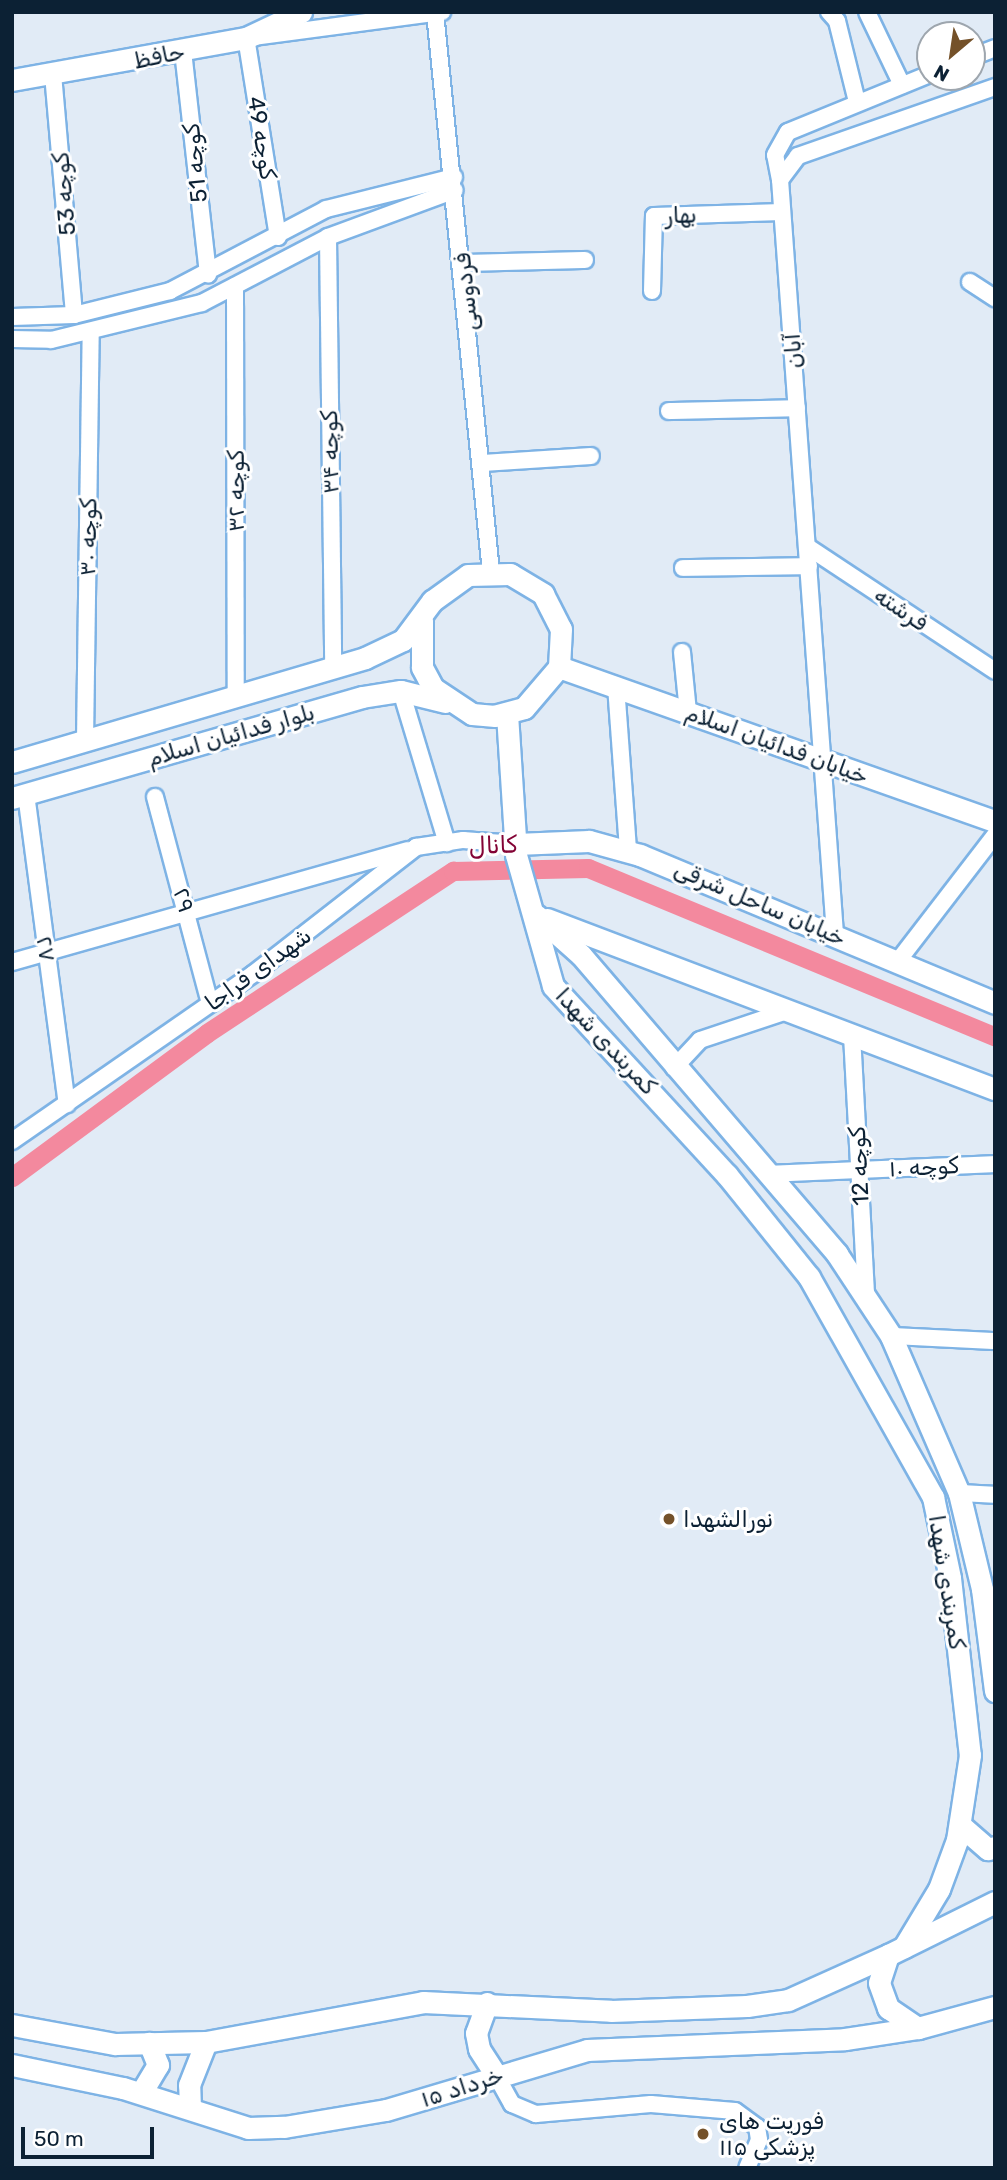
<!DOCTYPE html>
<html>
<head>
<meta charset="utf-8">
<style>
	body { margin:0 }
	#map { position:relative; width:1007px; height:2180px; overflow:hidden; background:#e1ebf6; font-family:Rubik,Vazirmatn,sans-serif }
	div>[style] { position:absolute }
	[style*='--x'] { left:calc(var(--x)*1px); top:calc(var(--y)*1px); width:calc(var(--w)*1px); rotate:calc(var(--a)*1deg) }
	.canal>* { height:19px; margin:-9.5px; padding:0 9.5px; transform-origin:9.5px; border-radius:9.5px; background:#f3899e }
	.roads { filter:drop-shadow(2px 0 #7eb3e5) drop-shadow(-2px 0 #7eb3e5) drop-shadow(0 2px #7eb3e5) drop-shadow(0 -2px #7eb3e5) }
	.street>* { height:16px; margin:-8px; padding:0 8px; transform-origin:8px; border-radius:8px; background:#fff }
	.secondary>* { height:21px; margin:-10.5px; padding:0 10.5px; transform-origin:10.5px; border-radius:10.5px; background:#fff }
	.dots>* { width:19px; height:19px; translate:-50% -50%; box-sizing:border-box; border:4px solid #fff; border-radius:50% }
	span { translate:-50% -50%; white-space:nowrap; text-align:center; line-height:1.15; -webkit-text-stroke:6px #fff; paint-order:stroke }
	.street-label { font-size:23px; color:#0c2134 }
	.poi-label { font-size:23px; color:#0c2134 }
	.left { translate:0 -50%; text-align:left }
	.water-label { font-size:24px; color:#830335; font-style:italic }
	.frame { position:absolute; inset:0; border:14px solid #0c2134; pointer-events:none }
	.north { position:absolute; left:916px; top:21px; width:70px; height:70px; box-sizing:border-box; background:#fff; border:2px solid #9ea6ae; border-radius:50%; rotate:209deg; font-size:19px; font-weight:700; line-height:28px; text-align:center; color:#0c2134 }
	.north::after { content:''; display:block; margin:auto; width:24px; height:32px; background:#745129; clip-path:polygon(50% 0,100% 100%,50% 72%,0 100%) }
	.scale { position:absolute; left:21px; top:2127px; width:133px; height:32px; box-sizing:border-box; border:4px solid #0c2134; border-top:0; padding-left:9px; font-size:21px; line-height:24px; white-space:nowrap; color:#0c2134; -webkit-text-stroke:5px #fff; paint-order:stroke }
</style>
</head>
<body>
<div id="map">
	<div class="canal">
		<div style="--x:12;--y:1177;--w:242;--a:-36.4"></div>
		<div style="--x:207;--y:1033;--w:295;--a:-33.4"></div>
		<div style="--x:453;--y:871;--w:135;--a:-1.3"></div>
		<div style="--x:588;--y:868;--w:441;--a:22.5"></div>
	</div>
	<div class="roads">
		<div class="street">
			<div style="--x:435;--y:12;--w:563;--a:84.29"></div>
			<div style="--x:829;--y:12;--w:12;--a:48"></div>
			<div style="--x:837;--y:21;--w:83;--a:76.1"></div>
			<div style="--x:867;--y:12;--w:81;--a:64.4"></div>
			<div style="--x:183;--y:51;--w:225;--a:83.6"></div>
			<div style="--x:972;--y:57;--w:25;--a:-21"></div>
			<div style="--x:53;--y:74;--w:242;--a:85"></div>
			<div style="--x:780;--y:180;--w:25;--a:-101"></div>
			<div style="--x:775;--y:155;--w:26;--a:-61"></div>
			<div style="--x:788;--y:132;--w:153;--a:-22.2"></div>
			<div style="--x:278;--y:237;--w:202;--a:-99.1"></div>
			<div style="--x:246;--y:38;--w:198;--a:-7.6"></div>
			<div style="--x:328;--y:237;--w:430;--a:89.3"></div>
			<div style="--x:463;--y:263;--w:122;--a:-1.4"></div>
			<div style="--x:970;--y:282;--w:30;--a:33"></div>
			<div style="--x:235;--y:286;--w:410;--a:89.9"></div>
			<div style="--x:652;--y:291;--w:75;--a:-88.5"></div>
			<div style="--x:654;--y:216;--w:128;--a:-1.8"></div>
			<div style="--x:12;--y:317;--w:62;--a:-1.8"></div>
			<div style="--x:74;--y:315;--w:99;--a:-14"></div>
			<div style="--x:170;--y:291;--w:176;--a:-27.7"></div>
			<div style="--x:326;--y:209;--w:132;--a:-14"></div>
			<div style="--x:12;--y:339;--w:39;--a:1"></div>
			<div style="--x:51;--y:340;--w:155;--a:-13.8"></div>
			<div style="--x:202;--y:303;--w:142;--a:-27.6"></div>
			<div style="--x:328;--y:237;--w:135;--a:-20.3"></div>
			<div style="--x:669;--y:411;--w:128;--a:-1.3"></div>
			<div style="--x:483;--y:463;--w:108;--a:-3.7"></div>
			<div style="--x:808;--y:547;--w:224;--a:33.5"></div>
			<div style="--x:683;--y:568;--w:126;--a:-0.9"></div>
			<div style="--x:682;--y:652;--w:60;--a:84.3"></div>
			<div style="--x:616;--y:686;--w:165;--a:85.8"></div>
			<div style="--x:401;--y:691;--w:159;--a:73.2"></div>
			<div style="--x:85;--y:741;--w:409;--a:-89.2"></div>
			<div style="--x:26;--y:794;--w:313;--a:82.5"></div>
			<div style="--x:155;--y:797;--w:214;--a:75.1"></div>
			<div style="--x:835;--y:934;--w:756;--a:-94.17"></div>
			<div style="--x:780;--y:180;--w:30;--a:-53"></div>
			<div style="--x:798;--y:156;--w:209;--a:-19.3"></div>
			<div style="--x:898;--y:961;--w:159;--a:-52.4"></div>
			<div style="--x:12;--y:962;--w:411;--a:-15.8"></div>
			<div style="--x:852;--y:1035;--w:262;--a:86.9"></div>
			<div style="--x:674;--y:1068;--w:38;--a:-47"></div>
			<div style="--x:700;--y:1040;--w:92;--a:-18.4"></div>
			<div style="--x:12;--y:1141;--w:293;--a:-34.7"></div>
			<div style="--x:253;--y:974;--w:207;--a:-37.9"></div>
			<div style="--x:416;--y:847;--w:48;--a:-8.5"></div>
			<div style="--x:463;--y:840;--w:53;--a:4.3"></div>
			<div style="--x:769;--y:1174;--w:226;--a:-2.5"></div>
			<div style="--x:891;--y:1336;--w:104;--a:2.8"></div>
			<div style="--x:959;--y:1493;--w:36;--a:3"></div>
			<div style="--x:497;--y:2077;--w:31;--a:61"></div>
			<div style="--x:512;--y:2104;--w:26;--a:23"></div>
			<div style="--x:536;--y:2114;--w:115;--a:-5"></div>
			<div style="--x:651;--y:2104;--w:84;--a:4.8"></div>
			<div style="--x:735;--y:2111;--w:27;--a:36"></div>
			<div style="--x:757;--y:2127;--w:13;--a:81"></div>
			<div style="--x:759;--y:2140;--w:30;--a:113"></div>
		</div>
		<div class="secondary">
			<div style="--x:12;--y:80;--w:238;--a:-10.2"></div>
			<div style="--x:246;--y:38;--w:61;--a:-25.3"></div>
			<div style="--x:559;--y:667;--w:462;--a:19.5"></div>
			<div style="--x:507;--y:714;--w:141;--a:86.3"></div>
			<div style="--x:516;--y:855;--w:136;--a:74.2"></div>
			<div style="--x:553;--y:986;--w:257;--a:47.4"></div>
			<div style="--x:727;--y:1175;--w:131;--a:51.2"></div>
			<div style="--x:809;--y:1277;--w:253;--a:60.6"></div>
			<div style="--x:933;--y:1497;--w:83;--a:78.1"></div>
			<div style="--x:950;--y:1578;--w:178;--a:83.6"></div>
			<div style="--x:970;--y:1755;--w:86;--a:98.7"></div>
			<div style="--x:957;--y:1840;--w:52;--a:110.2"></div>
			<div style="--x:939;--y:1889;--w:68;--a:121.1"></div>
			<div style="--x:12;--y:762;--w:368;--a:-16.4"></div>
			<div style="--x:365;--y:658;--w:42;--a:-25.3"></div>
			<div style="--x:403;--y:640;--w:49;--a:-53.4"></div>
			<div style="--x:432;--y:601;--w:44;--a:-35.8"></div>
			<div style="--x:468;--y:575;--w:42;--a:-1.4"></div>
			<div style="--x:510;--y:574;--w:39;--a:31"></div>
			<div style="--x:543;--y:594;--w:39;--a:63"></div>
			<div style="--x:561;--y:629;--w:38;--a:93"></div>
			<div style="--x:559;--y:667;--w:54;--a:130.5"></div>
			<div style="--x:524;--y:708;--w:30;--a:165"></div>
			<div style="--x:495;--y:716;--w:23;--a:-175"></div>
			<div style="--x:472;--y:714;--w:47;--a:-146.3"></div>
			<div style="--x:433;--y:688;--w:24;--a:-118"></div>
			<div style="--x:422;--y:667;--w:47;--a:-90"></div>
			<div style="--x:12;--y:798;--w:364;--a:-16.1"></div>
			<div style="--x:362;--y:697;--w:39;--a:-9"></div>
			<div style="--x:401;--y:691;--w:45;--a:14"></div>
			<div style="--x:516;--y:844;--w:73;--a:-2.4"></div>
			<div style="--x:589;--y:841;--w:53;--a:15.4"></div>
			<div style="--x:640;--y:855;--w:385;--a:22.6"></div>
			<div style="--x:536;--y:915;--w:60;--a:41.6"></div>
			<div style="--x:581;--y:955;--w:394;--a:49.4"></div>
			<div style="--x:837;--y:1254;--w:98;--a:56.6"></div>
			<div style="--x:891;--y:1336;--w:171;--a:66.6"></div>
			<div style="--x:959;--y:1493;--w:99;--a:76.5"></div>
			<div style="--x:982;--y:1589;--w:103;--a:82.7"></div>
			<div style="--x:547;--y:919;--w:479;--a:20.8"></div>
			<div style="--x:960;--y:1825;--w:37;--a:41"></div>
			<div style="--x:988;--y:1849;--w:7;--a:-16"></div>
			<div style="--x:995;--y:1902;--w:119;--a:153.6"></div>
			<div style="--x:888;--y:1955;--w:29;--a:108"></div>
			<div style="--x:879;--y:1983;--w:27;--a:70"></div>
			<div style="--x:888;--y:2008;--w:36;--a:34"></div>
			<div style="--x:918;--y:2028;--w:80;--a:-15.3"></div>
			<div style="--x:487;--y:2003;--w:32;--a:110"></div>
			<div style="--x:476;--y:2033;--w:16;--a:79"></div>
			<div style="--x:479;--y:2049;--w:33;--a:57"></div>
			<div style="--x:12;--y:2025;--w:105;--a:10.5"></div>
			<div style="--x:115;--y:2044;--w:91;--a:-1.3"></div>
			<div style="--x:206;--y:2042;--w:221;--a:-10.4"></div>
			<div style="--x:423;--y:2002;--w:188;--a:2.7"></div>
			<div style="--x:611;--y:2011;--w:136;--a:-2.1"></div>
			<div style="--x:747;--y:2006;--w:41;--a:-8.3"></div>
			<div style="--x:788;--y:2000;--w:110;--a:-24.2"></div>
			<div style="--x:12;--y:2065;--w:113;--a:11.7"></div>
			<div style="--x:123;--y:2088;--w:131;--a:17.7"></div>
			<div style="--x:248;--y:2128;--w:36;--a:-2"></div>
			<div style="--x:284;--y:2127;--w:103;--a:-9.5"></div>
			<div style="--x:386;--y:2110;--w:210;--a:-16.6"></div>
			<div style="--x:587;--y:2050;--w:258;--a:-2.4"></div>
			<div style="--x:845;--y:2039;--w:74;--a:-8.6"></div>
			<div style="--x:141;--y:2093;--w:33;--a:-59"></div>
			<div style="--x:158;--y:2065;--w:24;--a:-112"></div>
			<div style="--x:190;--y:2108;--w:23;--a:-92"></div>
			<div style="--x:189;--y:2085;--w:46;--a:-68.4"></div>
		</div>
	</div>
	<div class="dots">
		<div style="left:669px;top:1519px;background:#745129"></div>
		<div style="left:703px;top:2134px;background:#745129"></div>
	</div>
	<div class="street-label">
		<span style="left:159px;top:56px;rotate:-12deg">حافظ</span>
		<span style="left:262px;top:138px;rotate:81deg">کوچه 49</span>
		<span style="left:195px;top:163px;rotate:-96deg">کوچه 51</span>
		<span style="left:64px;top:194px;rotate:-95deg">کوچه 53</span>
		<span style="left:681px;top:215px;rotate:-2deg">بهار</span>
		<span style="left:466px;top:292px;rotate:-96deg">فردوسی</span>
		<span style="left:793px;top:351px;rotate:-94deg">آبان</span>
		<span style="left:330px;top:452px;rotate:-91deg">کوچه ۳۴</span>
		<span style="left:236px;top:491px;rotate:-90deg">کوچه ۳۲</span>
		<span style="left:88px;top:537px;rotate:-89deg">کوچه ۳۰</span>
		<span style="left:901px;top:609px;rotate:34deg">فرشته</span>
		<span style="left:231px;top:735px;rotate:-16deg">بلوار فدائیان اسلام</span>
		<span style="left:777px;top:744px;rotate:20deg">خیابان فدائیان اسلام</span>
		<span style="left:184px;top:900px;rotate:75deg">۲۹</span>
		<span style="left:760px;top:903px;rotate:23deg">خیابان ساحل شرقی</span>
		<span style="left:46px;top:949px;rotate:82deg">۲۷</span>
		<span style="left:258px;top:969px;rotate:-36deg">شهدای فراجا</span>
		<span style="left:606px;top:1041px;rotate:47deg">کمربندی شهدا</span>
		<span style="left:859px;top:1166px;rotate:-93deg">کوچه 12</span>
		<span style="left:924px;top:1167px;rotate:-3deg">کوچه ۱۰</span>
		<span style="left:947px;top:1582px;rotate:81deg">کمربندی شهدا</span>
		<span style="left:462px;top:2087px;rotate:-18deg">۱۵ خرداد</span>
	</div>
	<div class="poi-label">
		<span class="left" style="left:683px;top:1519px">نورالشهدا</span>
		<span class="left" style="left:719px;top:2134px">فوریت های<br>پزشکی ۱۱۵</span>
	</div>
	<div class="water-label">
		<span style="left:493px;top:846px;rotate:-2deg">کانال</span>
	</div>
	<div class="frame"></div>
	<div class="north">N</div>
	<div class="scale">50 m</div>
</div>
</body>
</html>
